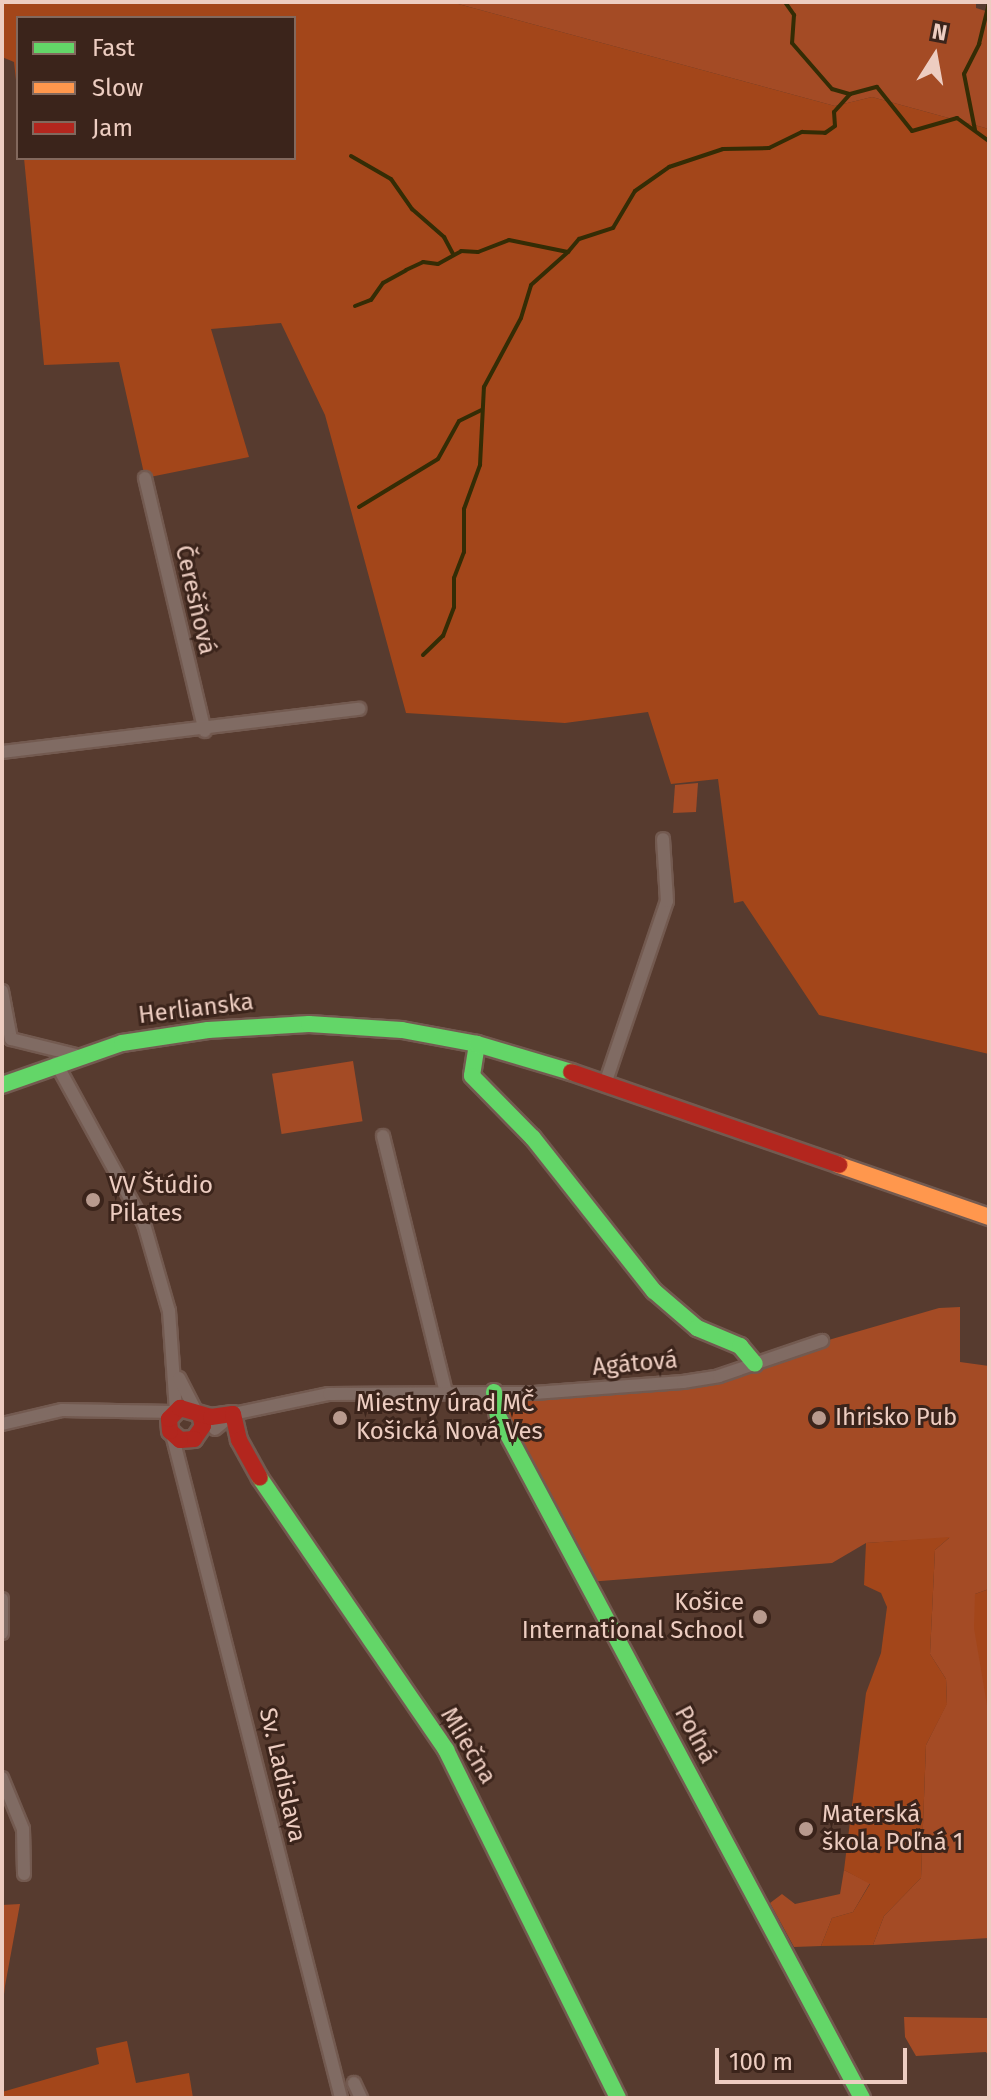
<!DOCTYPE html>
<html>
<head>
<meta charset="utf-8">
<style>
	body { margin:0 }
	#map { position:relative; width:991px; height:2100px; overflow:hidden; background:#573b2f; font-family:"Fira Sans",sans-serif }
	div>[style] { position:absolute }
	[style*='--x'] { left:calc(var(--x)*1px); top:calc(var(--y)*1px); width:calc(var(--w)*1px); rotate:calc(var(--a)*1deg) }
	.green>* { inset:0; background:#a44b25; transform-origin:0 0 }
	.forest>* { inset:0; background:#a3461a }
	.stream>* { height:4px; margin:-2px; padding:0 2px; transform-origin:2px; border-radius:2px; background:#342c05 }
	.roads { filter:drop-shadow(2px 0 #735a50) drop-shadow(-2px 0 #735a50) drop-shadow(0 2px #735a50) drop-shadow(0 -2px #735a50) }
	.street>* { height:12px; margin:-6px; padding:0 6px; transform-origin:6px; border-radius:6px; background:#806b63 }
	.fast>* { height:16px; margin:-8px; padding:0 8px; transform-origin:8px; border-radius:8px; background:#63d668 }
	.slow>* { height:16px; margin:-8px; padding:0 8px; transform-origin:8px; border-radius:8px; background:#ff974d }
	.jam>* { height:16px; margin:-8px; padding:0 8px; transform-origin:8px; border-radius:8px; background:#b3261e }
	.dots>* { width:22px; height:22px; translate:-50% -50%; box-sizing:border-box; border:4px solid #3b241b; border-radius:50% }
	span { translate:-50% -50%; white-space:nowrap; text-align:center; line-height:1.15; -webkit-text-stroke:6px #3b241b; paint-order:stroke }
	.street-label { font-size:24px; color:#edcdc1 }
	.poi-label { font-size:24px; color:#edcdc1 }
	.left { translate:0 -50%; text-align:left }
	.right { translate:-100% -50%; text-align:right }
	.frame { position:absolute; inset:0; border:4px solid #edcdc1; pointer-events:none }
	.legend { position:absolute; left:16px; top:16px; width:280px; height:144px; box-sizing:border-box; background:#3b241b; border:2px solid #82685d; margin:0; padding:10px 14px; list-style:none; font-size:24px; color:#edcdc1 }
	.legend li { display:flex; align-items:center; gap:16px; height:40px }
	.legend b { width:40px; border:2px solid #82685d }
	.north { position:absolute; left:895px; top:16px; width:80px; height:80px; -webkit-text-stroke:6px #3b241b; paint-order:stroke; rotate:11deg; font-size:22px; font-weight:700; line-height:32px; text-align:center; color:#edcdc1 }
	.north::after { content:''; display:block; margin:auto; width:28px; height:36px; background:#edcdc1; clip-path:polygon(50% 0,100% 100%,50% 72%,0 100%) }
	.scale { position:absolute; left:715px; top:2048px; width:192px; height:36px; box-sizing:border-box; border:4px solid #edcdc1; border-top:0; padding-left:10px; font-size:24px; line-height:28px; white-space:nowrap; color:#edcdc1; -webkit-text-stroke:6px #3b241b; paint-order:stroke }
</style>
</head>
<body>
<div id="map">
	<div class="green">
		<div style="clip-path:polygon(451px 2px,976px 2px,976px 8px,989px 12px,989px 129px,872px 97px,835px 106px)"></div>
		<div style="clip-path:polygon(698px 783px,696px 812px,673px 813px,675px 785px)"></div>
		<div style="left:353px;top:1061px;width:61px;height:82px;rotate:81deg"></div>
		<div style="clip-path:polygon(960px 1307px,960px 1362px,989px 1366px,989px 1589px,975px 1594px,989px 1705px,989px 1938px,873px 1945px,884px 1916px,921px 1878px,926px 1745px,947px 1703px,946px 1679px,930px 1654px,935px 1550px,949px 1538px,866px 1543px,832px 1563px,588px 1582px,494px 1392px,683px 1382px,939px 1308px)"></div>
		<div style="clip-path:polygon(844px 1870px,870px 1883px,853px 1912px,832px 1918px,821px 1946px,794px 1947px,770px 1903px,782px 1894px,795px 1904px,840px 1894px)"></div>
		<div style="clip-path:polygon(20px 1904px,5px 1986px,2px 2012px,2px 1905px)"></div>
		<div style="clip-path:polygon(904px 2017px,989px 2018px,989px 2057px,986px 2052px,916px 2056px,905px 2037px)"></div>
	</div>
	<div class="forest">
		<div style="clip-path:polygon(2px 2px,451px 2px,835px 106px,872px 97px,989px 129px,989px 1054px,819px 1015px,743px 901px,734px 903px,718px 779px,671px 784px,648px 712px,565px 723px,406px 713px,325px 415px,281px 323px,211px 329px,249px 457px,145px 478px,119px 362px,44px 365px,24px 158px,294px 158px,294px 18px,18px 18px,18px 98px,14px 62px,2px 57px)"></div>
		<div style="clip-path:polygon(950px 1537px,935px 1550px,930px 1654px,946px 1679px,947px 1704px,926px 1745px,921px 1878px,884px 1916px,873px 1945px,821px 1946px,832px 1918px,853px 1912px,870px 1884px,844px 1870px,866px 1693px,881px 1653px,887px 1607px,881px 1593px,864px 1585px,866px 1543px)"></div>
		<div style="clip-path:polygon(989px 1589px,989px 1705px,987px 1705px,974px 1628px,975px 1594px)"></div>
		<div style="clip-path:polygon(127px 2041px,136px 2083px,189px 2073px,193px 2098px,2px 2098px,2px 2092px,99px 2064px,96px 2048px)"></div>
	</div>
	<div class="stream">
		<div style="--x:785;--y:2;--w:16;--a:55"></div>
		<div style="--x:794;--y:15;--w:28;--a:94"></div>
		<div style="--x:792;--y:43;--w:61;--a:49"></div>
		<div style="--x:832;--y:89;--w:19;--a:16"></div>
		<div style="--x:850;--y:94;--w:28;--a:-15"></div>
		<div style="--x:877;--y:87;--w:56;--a:51.5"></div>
		<div style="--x:912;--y:131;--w:47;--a:-16.1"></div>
		<div style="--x:957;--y:118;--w:39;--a:36"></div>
		<div style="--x:975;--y:130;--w:57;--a:-101.1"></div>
		<div style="--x:964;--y:74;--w:34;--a:-63"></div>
		<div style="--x:979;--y:44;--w:42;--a:-76.3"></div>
		<div style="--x:351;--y:156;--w:46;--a:29.9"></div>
		<div style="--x:391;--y:179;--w:37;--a:55"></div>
		<div style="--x:412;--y:209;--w:43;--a:41.2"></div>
		<div style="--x:444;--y:237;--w:19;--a:62"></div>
		<div style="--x:355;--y:306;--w:17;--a:-21"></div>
		<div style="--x:371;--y:300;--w:21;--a:-55"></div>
		<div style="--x:383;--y:283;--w:26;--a:-29"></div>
		<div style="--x:406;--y:270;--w:19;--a:-25"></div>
		<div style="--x:423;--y:262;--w:15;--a:8"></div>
		<div style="--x:438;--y:264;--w:26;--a:-29"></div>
		<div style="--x:461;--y:251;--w:17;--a:3"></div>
		<div style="--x:478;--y:252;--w:33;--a:-21"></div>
		<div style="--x:509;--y:240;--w:60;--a:11.5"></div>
		<div style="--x:568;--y:252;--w:17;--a:-50"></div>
		<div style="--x:579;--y:239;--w:36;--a:-18"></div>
		<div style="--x:613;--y:228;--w:43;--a:-59.3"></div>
		<div style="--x:635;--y:191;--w:42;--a:-35.2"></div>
		<div style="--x:669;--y:167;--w:57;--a:-18.4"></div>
		<div style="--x:723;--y:149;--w:46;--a:-1.2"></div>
		<div style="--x:769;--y:148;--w:37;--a:-26"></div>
		<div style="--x:802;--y:132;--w:23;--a:2"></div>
		<div style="--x:825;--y:133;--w:12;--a:-35"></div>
		<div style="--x:835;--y:126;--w:14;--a:-94"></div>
		<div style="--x:834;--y:112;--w:24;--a:-48"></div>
		<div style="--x:359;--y:507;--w:92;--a:-31.3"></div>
		<div style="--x:438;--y:459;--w:43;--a:-61.1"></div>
		<div style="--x:459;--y:421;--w:25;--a:-26"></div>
		<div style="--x:423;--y:655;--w:28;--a:-44"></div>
		<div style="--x:443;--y:636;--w:31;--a:-69"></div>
		<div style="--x:454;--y:607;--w:29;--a:-90"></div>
		<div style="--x:454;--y:578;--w:28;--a:-69"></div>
		<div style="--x:464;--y:552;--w:43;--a:-90"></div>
		<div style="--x:464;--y:509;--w:47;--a:-70"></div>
		<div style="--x:480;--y:465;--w:78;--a:-87.1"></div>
		<div style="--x:484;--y:387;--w:78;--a:-61.8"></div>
		<div style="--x:521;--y:318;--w:34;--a:-73"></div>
		<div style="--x:531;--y:285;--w:50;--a:-41.7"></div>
	</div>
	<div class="roads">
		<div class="street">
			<div style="--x:145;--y:478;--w:260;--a:76.7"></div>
			<div style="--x:2;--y:752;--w:360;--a:-6.9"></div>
			<div style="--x:2;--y:991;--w:49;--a:79.4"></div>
			<div style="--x:11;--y:1039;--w:67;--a:13.8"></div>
			<div style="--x:56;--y:1063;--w:183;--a:61.3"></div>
			<div style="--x:144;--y:1224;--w:91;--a:74"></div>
			<div style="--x:169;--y:1311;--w:99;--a:86"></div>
			<div style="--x:605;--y:1084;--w:193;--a:-71.3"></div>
			<div style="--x:667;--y:901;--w:62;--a:-93.7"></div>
			<div style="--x:383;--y:1136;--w:264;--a:76.2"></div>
			<div style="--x:179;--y:1378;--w:36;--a:63"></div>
			<div style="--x:2;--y:1424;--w:62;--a:-13.1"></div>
			<div style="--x:62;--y:1410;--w:111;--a:1"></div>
			<div style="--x:215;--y:1429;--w:23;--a:-40"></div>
			<div style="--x:233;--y:1414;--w:98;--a:-11.8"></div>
			<div style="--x:329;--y:1394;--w:205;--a:-0.3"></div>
			<div style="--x:534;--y:1393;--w:149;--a:-4.2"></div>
			<div style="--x:683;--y:1382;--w:36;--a:-9"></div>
			<div style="--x:719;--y:1376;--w:109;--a:-18.8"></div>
			<div style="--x:172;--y:1434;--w:685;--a:75.72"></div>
			<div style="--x:2;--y:1599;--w:34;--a:90"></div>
			<div style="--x:2;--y:1778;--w:55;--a:67.6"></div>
			<div style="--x:23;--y:1829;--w:45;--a:88.7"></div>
			<div style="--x:354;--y:2083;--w:17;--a:65"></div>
		</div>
		<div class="fast">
			<div style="--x:477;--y:1044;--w:32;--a:99"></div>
			<div style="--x:472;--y:1076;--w:87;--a:45.5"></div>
			<div style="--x:533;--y:1138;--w:195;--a:51.7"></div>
			<div style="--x:654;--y:1291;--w:57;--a:40.7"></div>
			<div style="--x:697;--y:1328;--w:47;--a:22.7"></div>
			<div style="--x:740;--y:1346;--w:23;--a:50"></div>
			<div style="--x:2;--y:1085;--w:127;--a:-19.3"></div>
			<div style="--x:122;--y:1043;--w:87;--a:-8.6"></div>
			<div style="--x:208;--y:1030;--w:101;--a:-3.4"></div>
			<div style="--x:309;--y:1024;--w:93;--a:3.7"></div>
			<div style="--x:402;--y:1030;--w:76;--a:10.6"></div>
			<div style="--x:477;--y:1044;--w:98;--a:16.6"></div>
			<div style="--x:494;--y:1392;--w:24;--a:81"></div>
			<div style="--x:498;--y:1416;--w:773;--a:61.91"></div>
			<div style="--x:260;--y:1478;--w:330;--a:55.6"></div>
			<div style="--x:446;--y:1750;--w:388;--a:63.7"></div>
		</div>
		<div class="slow">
			<div style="--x:839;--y:1165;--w:159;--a:19.1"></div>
		</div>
		<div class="jam">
			<div style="--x:571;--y:1072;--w:284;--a:19.1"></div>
			<div style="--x:200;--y:1415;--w:11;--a:75"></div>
			<div style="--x:203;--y:1426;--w:16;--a:125"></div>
			<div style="--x:194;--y:1439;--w:14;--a:176"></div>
			<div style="--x:180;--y:1440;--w:13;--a:-138"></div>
			<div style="--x:170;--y:1431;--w:12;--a:-95"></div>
			<div style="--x:169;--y:1419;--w:16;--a:-45"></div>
			<div style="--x:180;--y:1408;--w:32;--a:16"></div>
			<div style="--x:211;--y:1417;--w:22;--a:-8"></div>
			<div style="--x:233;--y:1414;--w:27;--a:77"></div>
			<div style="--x:239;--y:1440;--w:43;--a:61.1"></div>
		</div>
	</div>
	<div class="dots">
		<div style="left:93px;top:1200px;background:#b89a8e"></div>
		<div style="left:340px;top:1418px;background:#b89a8e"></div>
		<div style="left:819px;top:1418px;background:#b89a8e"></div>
		<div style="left:760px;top:1617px;background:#b89a8e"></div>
		<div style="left:806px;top:1829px;background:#b89a8e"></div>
	</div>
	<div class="street-label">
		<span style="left:195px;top:600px;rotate:77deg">Čerešňová</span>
		<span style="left:196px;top:1009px;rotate:-7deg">Herlianska</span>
		<span style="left:635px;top:1364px;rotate:-5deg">Agátová</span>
		<span style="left:695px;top:1735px;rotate:62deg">Poľná</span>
		<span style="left:468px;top:1746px;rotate:59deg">Mliečna</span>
		<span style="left:282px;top:1775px;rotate:77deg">Sv. Ladislava</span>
	</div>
	<div class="poi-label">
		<span class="left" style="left:109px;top:1200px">VV Štúdio<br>Pilates</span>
		<span class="left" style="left:356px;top:1418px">Miestny úrad MČ<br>Košická Nová Ves</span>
		<span class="left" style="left:835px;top:1418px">Ihrisko Pub</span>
		<span class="right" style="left:744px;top:1617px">Košice<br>International School</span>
		<span class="left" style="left:822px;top:1829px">Materská<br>škola Poľná 1</span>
	</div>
	<div class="frame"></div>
	<ul class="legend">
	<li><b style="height:10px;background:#63d668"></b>Fast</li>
	<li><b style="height:10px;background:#ff974d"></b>Slow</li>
	<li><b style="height:10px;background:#b3261e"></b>Jam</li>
	</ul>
	<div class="north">N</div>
	<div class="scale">100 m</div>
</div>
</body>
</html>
